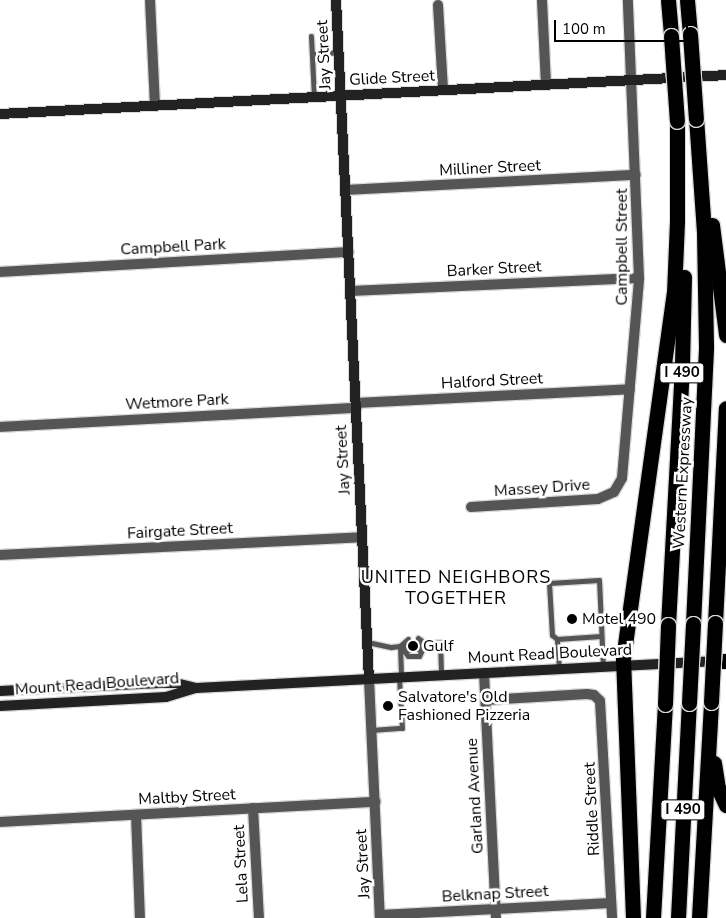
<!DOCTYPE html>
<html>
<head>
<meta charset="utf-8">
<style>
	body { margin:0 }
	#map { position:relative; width:726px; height:918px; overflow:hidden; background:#fff; font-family:"Nunito Sans",sans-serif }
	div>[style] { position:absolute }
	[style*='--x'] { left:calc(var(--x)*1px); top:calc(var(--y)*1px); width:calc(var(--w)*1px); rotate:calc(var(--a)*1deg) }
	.roads { filter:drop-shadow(1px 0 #dbdbdb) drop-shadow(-1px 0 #dbdbdb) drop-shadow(0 1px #dbdbdb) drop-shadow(0 -1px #dbdbdb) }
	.lane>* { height:5px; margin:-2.5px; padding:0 2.5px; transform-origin:2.5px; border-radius:2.5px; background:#555 }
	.street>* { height:10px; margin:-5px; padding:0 5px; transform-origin:5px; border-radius:5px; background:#555 }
	.secondary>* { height:10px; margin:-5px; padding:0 5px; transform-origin:5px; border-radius:5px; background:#222 }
	.highway>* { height:15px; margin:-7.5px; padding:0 7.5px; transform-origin:7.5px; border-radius:7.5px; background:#000 }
	.bridges { filter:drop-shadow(1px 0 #dbdbdb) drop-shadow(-1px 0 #dbdbdb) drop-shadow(0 1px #dbdbdb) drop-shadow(0 -1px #dbdbdb) }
	.highway-bridge>* { height:15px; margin:-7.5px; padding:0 7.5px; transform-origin:7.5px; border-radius:7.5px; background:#000 }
	.dots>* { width:14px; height:14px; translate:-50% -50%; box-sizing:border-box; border:2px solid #fff; border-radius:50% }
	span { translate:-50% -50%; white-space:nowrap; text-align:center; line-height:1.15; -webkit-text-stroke:5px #fff; paint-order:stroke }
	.shield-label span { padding:1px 4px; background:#fff; border:1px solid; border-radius:4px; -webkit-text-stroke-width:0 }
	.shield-label { font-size:15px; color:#000; font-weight:700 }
	.street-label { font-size:16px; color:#000 }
	.poi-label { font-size:16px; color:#000 }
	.left { translate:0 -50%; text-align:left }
	.neighbourhood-label { font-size:18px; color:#000; letter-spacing:1px }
	.scale { position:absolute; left:554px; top:20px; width:134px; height:22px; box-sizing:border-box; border:2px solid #000; border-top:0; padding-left:6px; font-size:15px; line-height:18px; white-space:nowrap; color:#000; -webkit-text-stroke:4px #fff; paint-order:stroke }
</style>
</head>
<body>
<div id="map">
	<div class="roads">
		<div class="lane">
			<div style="--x:311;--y:36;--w:61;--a:87.2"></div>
			<div style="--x:312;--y:54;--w:26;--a:-4"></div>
			<div style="--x:418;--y:638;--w:9;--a:36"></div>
			<div style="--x:425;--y:643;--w:7;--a:172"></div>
			<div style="--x:408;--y:639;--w:11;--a:139"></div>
			<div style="--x:400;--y:646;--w:8;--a:-7"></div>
			<div style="--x:557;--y:639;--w:44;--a:-3.9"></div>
			<div style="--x:367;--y:642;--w:25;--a:12"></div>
			<div style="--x:391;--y:647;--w:9;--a:-6"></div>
			<div style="--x:400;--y:646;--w:10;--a:24"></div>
			<div style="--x:400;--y:646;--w:31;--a:88"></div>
			<div style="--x:401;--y:647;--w:11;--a:52"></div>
			<div style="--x:408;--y:656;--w:11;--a:0"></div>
			<div style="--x:419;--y:656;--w:11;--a:-63"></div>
			<div style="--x:418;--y:649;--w:9;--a:-41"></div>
			<div style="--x:425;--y:643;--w:15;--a:-4"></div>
			<div style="--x:440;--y:642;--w:33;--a:88"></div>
			<div style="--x:559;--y:669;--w:30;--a:-94"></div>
			<div style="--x:557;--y:639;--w:6;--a:-141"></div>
			<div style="--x:552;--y:635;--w:52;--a:-93.3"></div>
			<div style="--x:549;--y:583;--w:50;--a:-3.4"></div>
			<div style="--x:599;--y:580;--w:87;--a:87.4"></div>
			<div style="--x:371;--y:730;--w:31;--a:-4"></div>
			<div style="--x:402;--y:728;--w:50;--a:-93.4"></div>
		</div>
		<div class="street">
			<div style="--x:150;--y:0;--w:106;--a:87.3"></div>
			<div style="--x:542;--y:0;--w:84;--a:87.3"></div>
			<div style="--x:438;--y:5;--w:85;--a:86.6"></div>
			<div style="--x:345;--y:190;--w:291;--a:-3"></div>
			<div style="--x:0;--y:272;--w:349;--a:-3.3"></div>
			<div style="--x:350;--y:291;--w:289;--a:-2.6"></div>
			<div style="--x:356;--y:403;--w:274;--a:-2.9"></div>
			<div style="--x:0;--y:427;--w:357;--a:-3.1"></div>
			<div style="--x:471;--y:507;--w:127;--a:-3.6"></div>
			<div style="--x:598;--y:499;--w:17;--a:-24"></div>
			<div style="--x:614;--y:492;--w:16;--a:-60"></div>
			<div style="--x:622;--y:478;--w:201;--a:-85.1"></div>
			<div style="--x:639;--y:278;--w:278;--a:-92.3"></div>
			<div style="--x:0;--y:555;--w:362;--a:-2.8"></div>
			<div style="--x:484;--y:673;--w:245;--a:87.2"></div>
			<div style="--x:369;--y:679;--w:239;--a:87.4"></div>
			<div style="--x:486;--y:700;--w:101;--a:-3.4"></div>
			<div style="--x:587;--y:694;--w:7;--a:8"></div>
			<div style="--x:594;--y:695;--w:8;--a:45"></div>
			<div style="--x:600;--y:701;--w:217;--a:86.8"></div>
			<div style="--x:253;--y:808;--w:110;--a:86.9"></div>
			<div style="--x:136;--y:815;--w:103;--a:87.8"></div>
			<div style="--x:0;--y:822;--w:376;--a:-3.1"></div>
			<div style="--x:380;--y:915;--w:231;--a:-3"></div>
		</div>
		<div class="secondary">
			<div style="--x:336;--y:0;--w:680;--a:87.22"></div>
			<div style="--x:0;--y:114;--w:727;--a:-3.07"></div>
			<div style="--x:0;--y:691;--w:160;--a:-2.9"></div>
			<div style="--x:160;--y:683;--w:16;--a:0"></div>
			<div style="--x:176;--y:683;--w:21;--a:14"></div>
			<div style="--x:196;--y:688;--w:522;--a:-2.97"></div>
			<div style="--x:0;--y:706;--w:166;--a:-3.1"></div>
			<div style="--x:166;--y:697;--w:31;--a:-17"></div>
		</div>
		<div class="highway">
			<div style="--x:668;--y:0;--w:36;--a:85"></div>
			<div style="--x:687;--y:0;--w:34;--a:85"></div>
			<div style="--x:712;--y:225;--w:111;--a:82.7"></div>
			<div style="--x:715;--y:623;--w:215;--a:-87.1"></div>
			<div style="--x:693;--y:624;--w:278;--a:-87.3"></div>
			<div style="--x:706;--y:346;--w:114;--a:-91"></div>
			<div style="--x:704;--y:232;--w:113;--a:-94"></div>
			<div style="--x:668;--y:625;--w:260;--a:-86.9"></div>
			<div style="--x:682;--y:365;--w:88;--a:-88.7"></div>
			<div style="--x:716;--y:661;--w:10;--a:0"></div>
			<div style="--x:714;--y:763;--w:25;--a:81"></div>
			<div style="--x:718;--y:788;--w:19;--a:65"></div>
			<div style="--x:633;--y:918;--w:259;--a:-92.2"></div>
			<div style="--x:623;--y:659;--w:370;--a:-82.1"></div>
			<div style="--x:674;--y:293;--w:73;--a:-87.6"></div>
			<div style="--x:677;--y:220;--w:99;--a:-90"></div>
			<div style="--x:653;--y:918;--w:214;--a:-86.8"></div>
			<div style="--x:678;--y:918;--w:215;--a:-87.1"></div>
			<div style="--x:699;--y:918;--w:216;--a:-86.8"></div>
		</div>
	</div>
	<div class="bridges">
		<div class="highway-bridge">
			<div style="--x:690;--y:34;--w:85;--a:86"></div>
			<div style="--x:671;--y:36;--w:85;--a:86"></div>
			<div style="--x:711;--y:702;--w:79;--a:-87.1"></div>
			<div style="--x:689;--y:703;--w:79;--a:-87.1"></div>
			<div style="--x:665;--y:704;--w:79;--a:-87.8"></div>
		</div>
	</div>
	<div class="dots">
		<div style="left:572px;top:619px;background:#000"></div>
		<div style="left:413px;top:646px;background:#000"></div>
		<div style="left:388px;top:706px;background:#000"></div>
	</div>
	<div class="shield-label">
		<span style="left:682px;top:373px">I 490</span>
		<span style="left:683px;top:810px">I 490</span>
	</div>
	<div class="street-label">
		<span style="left:324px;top:55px;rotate:-93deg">Jay Street</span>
		<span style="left:392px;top:78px;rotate:-3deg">Glide Street</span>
		<span style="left:490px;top:168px;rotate:-3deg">Milliner Street</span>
		<span style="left:173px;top:247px;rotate:-3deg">Campbell Park</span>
		<span style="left:622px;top:247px;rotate:-90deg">Campbell Street</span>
		<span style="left:494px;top:269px;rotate:-3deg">Barker Street</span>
		<span style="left:492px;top:381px;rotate:-3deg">Halford Street</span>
		<span style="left:177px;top:402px;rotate:-3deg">Wetmore Park</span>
		<span style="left:343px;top:460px;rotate:-93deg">Jay Street</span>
		<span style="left:683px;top:473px;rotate:-87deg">Western Expressway</span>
		<span style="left:542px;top:488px;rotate:-4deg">Massey Drive</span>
		<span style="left:180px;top:531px;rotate:-3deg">Fairgate Street</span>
		<span style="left:550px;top:654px;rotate:-3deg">Mount Read Boulevard</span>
		<span style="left:97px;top:684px;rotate:-4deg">Mount Read Boulevard</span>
		<span style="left:475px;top:796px;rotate:-93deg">Garland Avenue</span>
		<span style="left:187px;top:797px;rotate:-3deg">Maltby Street</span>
		<span style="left:592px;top:809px;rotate:-93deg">Riddle Street</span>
		<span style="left:241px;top:864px;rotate:-93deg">Lela Street</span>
		<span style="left:363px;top:864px;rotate:-93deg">Jay Street</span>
		<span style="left:495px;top:894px;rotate:-3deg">Belknap Street</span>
	</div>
	<div class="poi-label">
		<span class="left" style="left:582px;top:619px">Motel 490</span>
		<span class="left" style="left:423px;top:646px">Gulf</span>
		<span class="left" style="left:398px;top:706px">Salvatore's Old<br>Fashioned Pizzeria</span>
	</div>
	<div class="neighbourhood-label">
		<span style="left:456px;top:588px">UNITED NEIGHBORS<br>TOGETHER</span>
	</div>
	<div class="scale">100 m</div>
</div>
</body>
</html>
